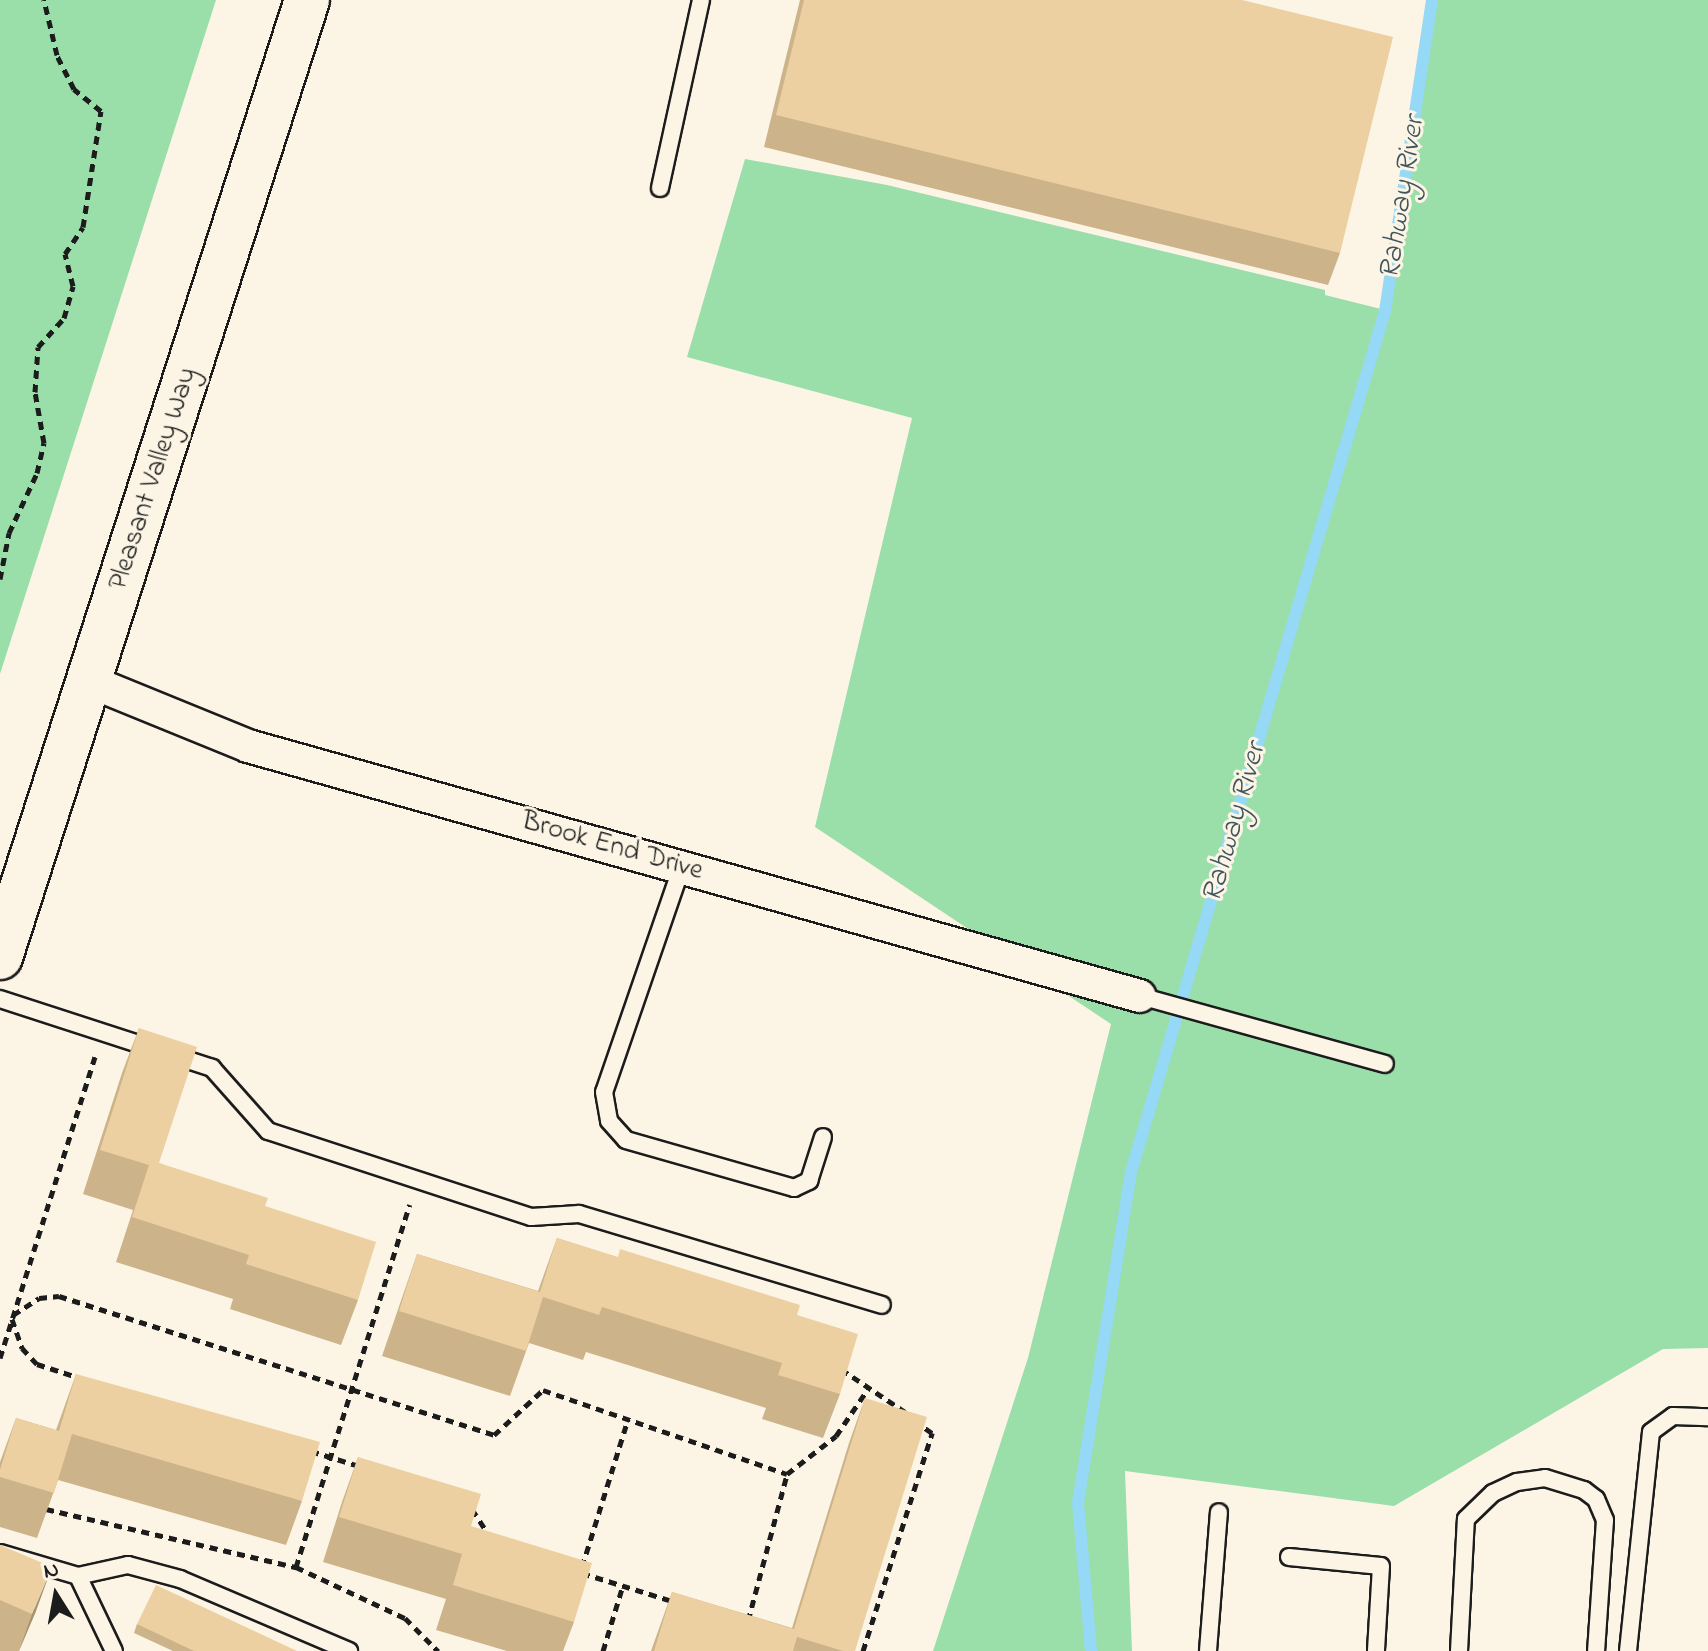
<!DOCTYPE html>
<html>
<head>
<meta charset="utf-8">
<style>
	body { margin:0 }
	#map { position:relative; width:1708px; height:1651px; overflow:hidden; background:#fcf5e5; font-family:"Indie Flower",sans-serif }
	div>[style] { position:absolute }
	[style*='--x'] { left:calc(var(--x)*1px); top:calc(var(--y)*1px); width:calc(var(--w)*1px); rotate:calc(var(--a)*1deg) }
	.green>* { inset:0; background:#9adeaa }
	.stream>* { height:12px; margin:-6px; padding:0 6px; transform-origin:6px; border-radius:6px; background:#95d9f7 }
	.path>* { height:5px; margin-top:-2.5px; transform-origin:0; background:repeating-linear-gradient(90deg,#1c1c1c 0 8px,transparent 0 14px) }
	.roads { filter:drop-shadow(2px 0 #1c1c1c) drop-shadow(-2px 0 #1c1c1c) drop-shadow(0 2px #1c1c1c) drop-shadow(0 -2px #1c1c1c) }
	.service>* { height:16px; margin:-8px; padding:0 8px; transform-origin:8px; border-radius:8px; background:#fcf5e5 }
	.minor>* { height:32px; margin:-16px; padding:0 16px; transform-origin:16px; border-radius:16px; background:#fcf5e5 }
	.secondary>* { height:44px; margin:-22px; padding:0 22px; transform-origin:22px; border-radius:22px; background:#fcf5e5 }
	.wall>* { inset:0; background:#ccb38a }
	.shaded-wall>* { inset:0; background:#a69271 }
	.building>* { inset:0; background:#edd0a1 }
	span { translate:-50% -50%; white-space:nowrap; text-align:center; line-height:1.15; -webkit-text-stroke:6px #fcf5e5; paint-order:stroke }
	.street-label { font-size:28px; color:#1c1c1c }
	.water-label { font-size:30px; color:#40555e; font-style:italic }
	.north { position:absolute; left:16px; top:1555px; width:80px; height:80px; -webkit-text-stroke:6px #fcf5e5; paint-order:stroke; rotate:349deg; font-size:22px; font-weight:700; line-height:32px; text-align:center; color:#1c1c1c }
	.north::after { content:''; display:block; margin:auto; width:28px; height:36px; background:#1c1c1c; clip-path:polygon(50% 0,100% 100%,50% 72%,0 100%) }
</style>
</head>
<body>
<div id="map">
	<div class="green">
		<div style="clip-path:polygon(0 0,216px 0,0 674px)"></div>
		<div style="clip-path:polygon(1433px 0,1708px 0,1708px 1348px,1663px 1349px,1394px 1506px,1125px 1471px,1132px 1651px,933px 1651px,1028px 1358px,1111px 1024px,815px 827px,912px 418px,687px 357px,745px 159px,887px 185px,1325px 290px,1325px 295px,1385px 310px)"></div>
	</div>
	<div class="stream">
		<div style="--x:1091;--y:1651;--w:149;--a:-95"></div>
		<div style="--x:1078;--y:1503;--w:335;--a:-80.9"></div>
		<div style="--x:1131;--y:1172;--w:898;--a:-73.56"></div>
		<div style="--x:1385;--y:311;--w:315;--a:-81.4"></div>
	</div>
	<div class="path">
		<div style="--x:0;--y:579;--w:47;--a:-78.9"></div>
		<div style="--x:9;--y:533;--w:66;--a:-65"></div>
		<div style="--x:37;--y:473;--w:31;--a:-77"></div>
		<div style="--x:44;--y:443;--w:52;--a:-100"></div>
		<div style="--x:35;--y:392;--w:45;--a:-86.2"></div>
		<div style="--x:38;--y:347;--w:39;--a:-48"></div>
		<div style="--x:64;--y:318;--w:33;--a:-74"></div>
		<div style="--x:73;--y:286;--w:33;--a:-104"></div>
		<div style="--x:65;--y:254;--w:32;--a:-56"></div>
		<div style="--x:83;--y:227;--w:117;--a:-81.2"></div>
		<div style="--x:101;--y:111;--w:35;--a:-141"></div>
		<div style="--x:74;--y:89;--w:38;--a:-117"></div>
		<div style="--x:57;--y:55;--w:57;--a:-103.3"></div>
		<div style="--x:13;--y:1315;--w:31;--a:-33"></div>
		<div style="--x:39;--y:1298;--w:20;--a:-6"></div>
		<div style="--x:59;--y:1296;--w:457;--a:17.7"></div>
		<div style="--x:494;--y:1435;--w:67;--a:-42.6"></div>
		<div style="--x:543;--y:1390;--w:258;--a:19"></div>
		<div style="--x:12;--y:1319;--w:31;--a:71"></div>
		<div style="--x:22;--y:1348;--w:22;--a:47"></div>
		<div style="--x:37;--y:1364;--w:45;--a:18"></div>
		<div style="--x:0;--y:1358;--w:316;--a:-72.5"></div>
		<div style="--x:841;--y:1369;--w:77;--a:33.9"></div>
		<div style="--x:311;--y:1451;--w:50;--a:17.4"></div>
		<div style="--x:46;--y:1509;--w:257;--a:13.1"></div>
		<div style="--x:296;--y:1567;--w:120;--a:25.1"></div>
		<div style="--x:405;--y:1618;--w:47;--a:45"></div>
		<div style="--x:472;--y:1509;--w:30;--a:57"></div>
		<div style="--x:296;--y:1567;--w:380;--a:-72.6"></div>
		<div style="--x:582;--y:1567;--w:155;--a:-72.7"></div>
		<div style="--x:582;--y:1573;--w:94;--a:17.3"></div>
		<div style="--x:748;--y:1621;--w:152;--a:-75.1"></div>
		<div style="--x:787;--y:1474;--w:62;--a:-37.8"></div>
		<div style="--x:836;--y:1436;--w:60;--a:-55.8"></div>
		<div style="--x:603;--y:1651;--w:69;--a:-73.1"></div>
		<div style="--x:863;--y:1651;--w:229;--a:-72.4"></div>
		<div style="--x:932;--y:1433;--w:16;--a:-145"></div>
	</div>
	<div class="roads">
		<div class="service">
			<div style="--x:660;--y:188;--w:192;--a:-77.7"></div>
			<div style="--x:682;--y:866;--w:239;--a:109"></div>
			<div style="--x:604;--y:1092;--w:29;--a:80"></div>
			<div style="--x:609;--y:1121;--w:25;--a:48"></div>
			<div style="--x:626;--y:1140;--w:175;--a:15.9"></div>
			<div style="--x:794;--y:1188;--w:17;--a:-25"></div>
			<div style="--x:809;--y:1181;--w:46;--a:-72.3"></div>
			<div style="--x:1140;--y:996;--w:254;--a:15.5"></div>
			<div style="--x:0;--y:999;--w:223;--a:18"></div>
			<div style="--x:212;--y:1068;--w:84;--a:48.4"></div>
			<div style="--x:268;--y:1131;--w:277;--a:18.1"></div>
			<div style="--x:531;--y:1217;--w:48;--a:-3.6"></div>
			<div style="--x:579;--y:1214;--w:316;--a:16.7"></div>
			<div style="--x:0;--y:1553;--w:81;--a:16.4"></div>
			<div style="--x:78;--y:1576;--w:51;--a:-12.4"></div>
			<div style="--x:128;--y:1565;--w:54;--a:15.1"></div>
			<div style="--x:180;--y:1579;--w:184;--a:23.1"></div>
			<div style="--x:1289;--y:1557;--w:92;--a:5.6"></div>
			<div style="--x:1381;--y:1566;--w:85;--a:93.4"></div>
			<div style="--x:78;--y:1576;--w:83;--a:64.4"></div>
			<div style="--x:1208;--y:1651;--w:139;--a:-85.5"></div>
			<div style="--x:1459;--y:1651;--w:132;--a:-87"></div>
			<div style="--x:1466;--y:1519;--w:37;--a:-44"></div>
			<div style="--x:1493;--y:1493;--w:26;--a:-25"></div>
			<div style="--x:1517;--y:1482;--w:28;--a:-8"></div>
			<div style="--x:1545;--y:1478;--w:41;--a:17.1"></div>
			<div style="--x:1584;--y:1490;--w:15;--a:37"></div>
			<div style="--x:1596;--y:1499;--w:23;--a:67"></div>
			<div style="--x:1605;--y:1520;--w:131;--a:93.9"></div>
			<div style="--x:1628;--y:1651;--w:220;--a:-84"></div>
			<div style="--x:1651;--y:1432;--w:27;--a:-36"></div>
			<div style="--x:1673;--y:1416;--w:35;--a:2"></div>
		</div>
		<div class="minor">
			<div style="--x:89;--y:681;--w:172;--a:22.2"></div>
			<div style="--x:248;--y:746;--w:926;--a:15.66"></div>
		</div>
		<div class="secondary">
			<div style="--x:0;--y:957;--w:1005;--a:-72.21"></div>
		</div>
	</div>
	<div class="wall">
		<div style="clip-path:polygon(800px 0,1242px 0,1340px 253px,1328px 285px,764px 147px)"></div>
		<div style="clip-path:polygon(139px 1028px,159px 1163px,265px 1206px,358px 1300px,341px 1345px,230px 1309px,233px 1299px,116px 1262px,133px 1210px,83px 1194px,122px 1073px)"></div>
		<div style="clip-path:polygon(557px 1238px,797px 1315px,840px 1394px,823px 1438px,762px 1419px,766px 1408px,586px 1352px,583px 1360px,529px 1343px,510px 1396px,382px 1356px,417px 1254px,538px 1291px)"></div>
		<div style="clip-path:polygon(76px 1374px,302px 1501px,286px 1545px,58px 1480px,37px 1538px,0 1527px,0 1462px,16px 1418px,56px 1430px)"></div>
		<div style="clip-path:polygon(865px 1398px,855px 1651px,651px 1651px,672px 1592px,792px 1628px,849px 1443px)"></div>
		<div style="clip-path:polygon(358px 1457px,471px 1526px,574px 1622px,563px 1651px,507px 1651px,436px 1630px,446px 1599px,323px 1562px,342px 1502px)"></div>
		<div style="clip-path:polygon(0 1545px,36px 1611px,19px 1651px,0 1651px)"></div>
		<div style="clip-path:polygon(137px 1624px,297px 1651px,173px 1651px,134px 1633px)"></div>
	</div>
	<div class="shaded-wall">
		<div style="clip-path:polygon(52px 1567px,36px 1611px,19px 1651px,32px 1614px)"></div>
	</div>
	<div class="building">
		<div style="clip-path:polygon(804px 0,1242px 0,1393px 37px,1340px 253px,776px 115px)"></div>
		<div style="clip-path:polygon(139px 1028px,197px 1047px,159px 1163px,268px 1198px,265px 1206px,376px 1242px,358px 1300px,246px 1264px,249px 1255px,132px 1217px,149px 1165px,100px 1150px)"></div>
		<div style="clip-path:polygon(557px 1238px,618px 1257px,620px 1249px,800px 1305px,797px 1315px,858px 1334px,840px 1394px,778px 1375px,782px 1363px,602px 1307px,599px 1315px,543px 1297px,526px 1351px,399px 1311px,417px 1254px,540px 1292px)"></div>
		<div style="clip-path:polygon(76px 1374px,320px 1442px,302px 1501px,72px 1434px,54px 1493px,0 1477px,0 1470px,16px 1418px,59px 1431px)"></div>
		<div style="clip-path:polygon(865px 1398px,927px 1417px,855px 1651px,843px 1651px,797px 1637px,793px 1651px,654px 1651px,672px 1592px,794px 1629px)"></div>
		<div style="clip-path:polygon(358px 1457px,481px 1494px,471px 1526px,592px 1563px,574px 1622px,453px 1585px,462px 1554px,339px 1517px)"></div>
		<div style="clip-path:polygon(0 1545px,52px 1567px,32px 1614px,0 1600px)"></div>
		<div style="clip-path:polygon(156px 1585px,297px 1651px,194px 1651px,137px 1624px)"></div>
	</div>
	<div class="street-label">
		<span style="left:154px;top:479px;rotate:-72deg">Pleasant Valley Way</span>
		<span style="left:612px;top:847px;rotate:16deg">Brook End Drive</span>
	</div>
	<div class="water-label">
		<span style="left:1403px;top:198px;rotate:-81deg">Rahway River</span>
		<span style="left:1235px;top:823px;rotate:-74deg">Rahway River</span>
	</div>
	<div class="north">N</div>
</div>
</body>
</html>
